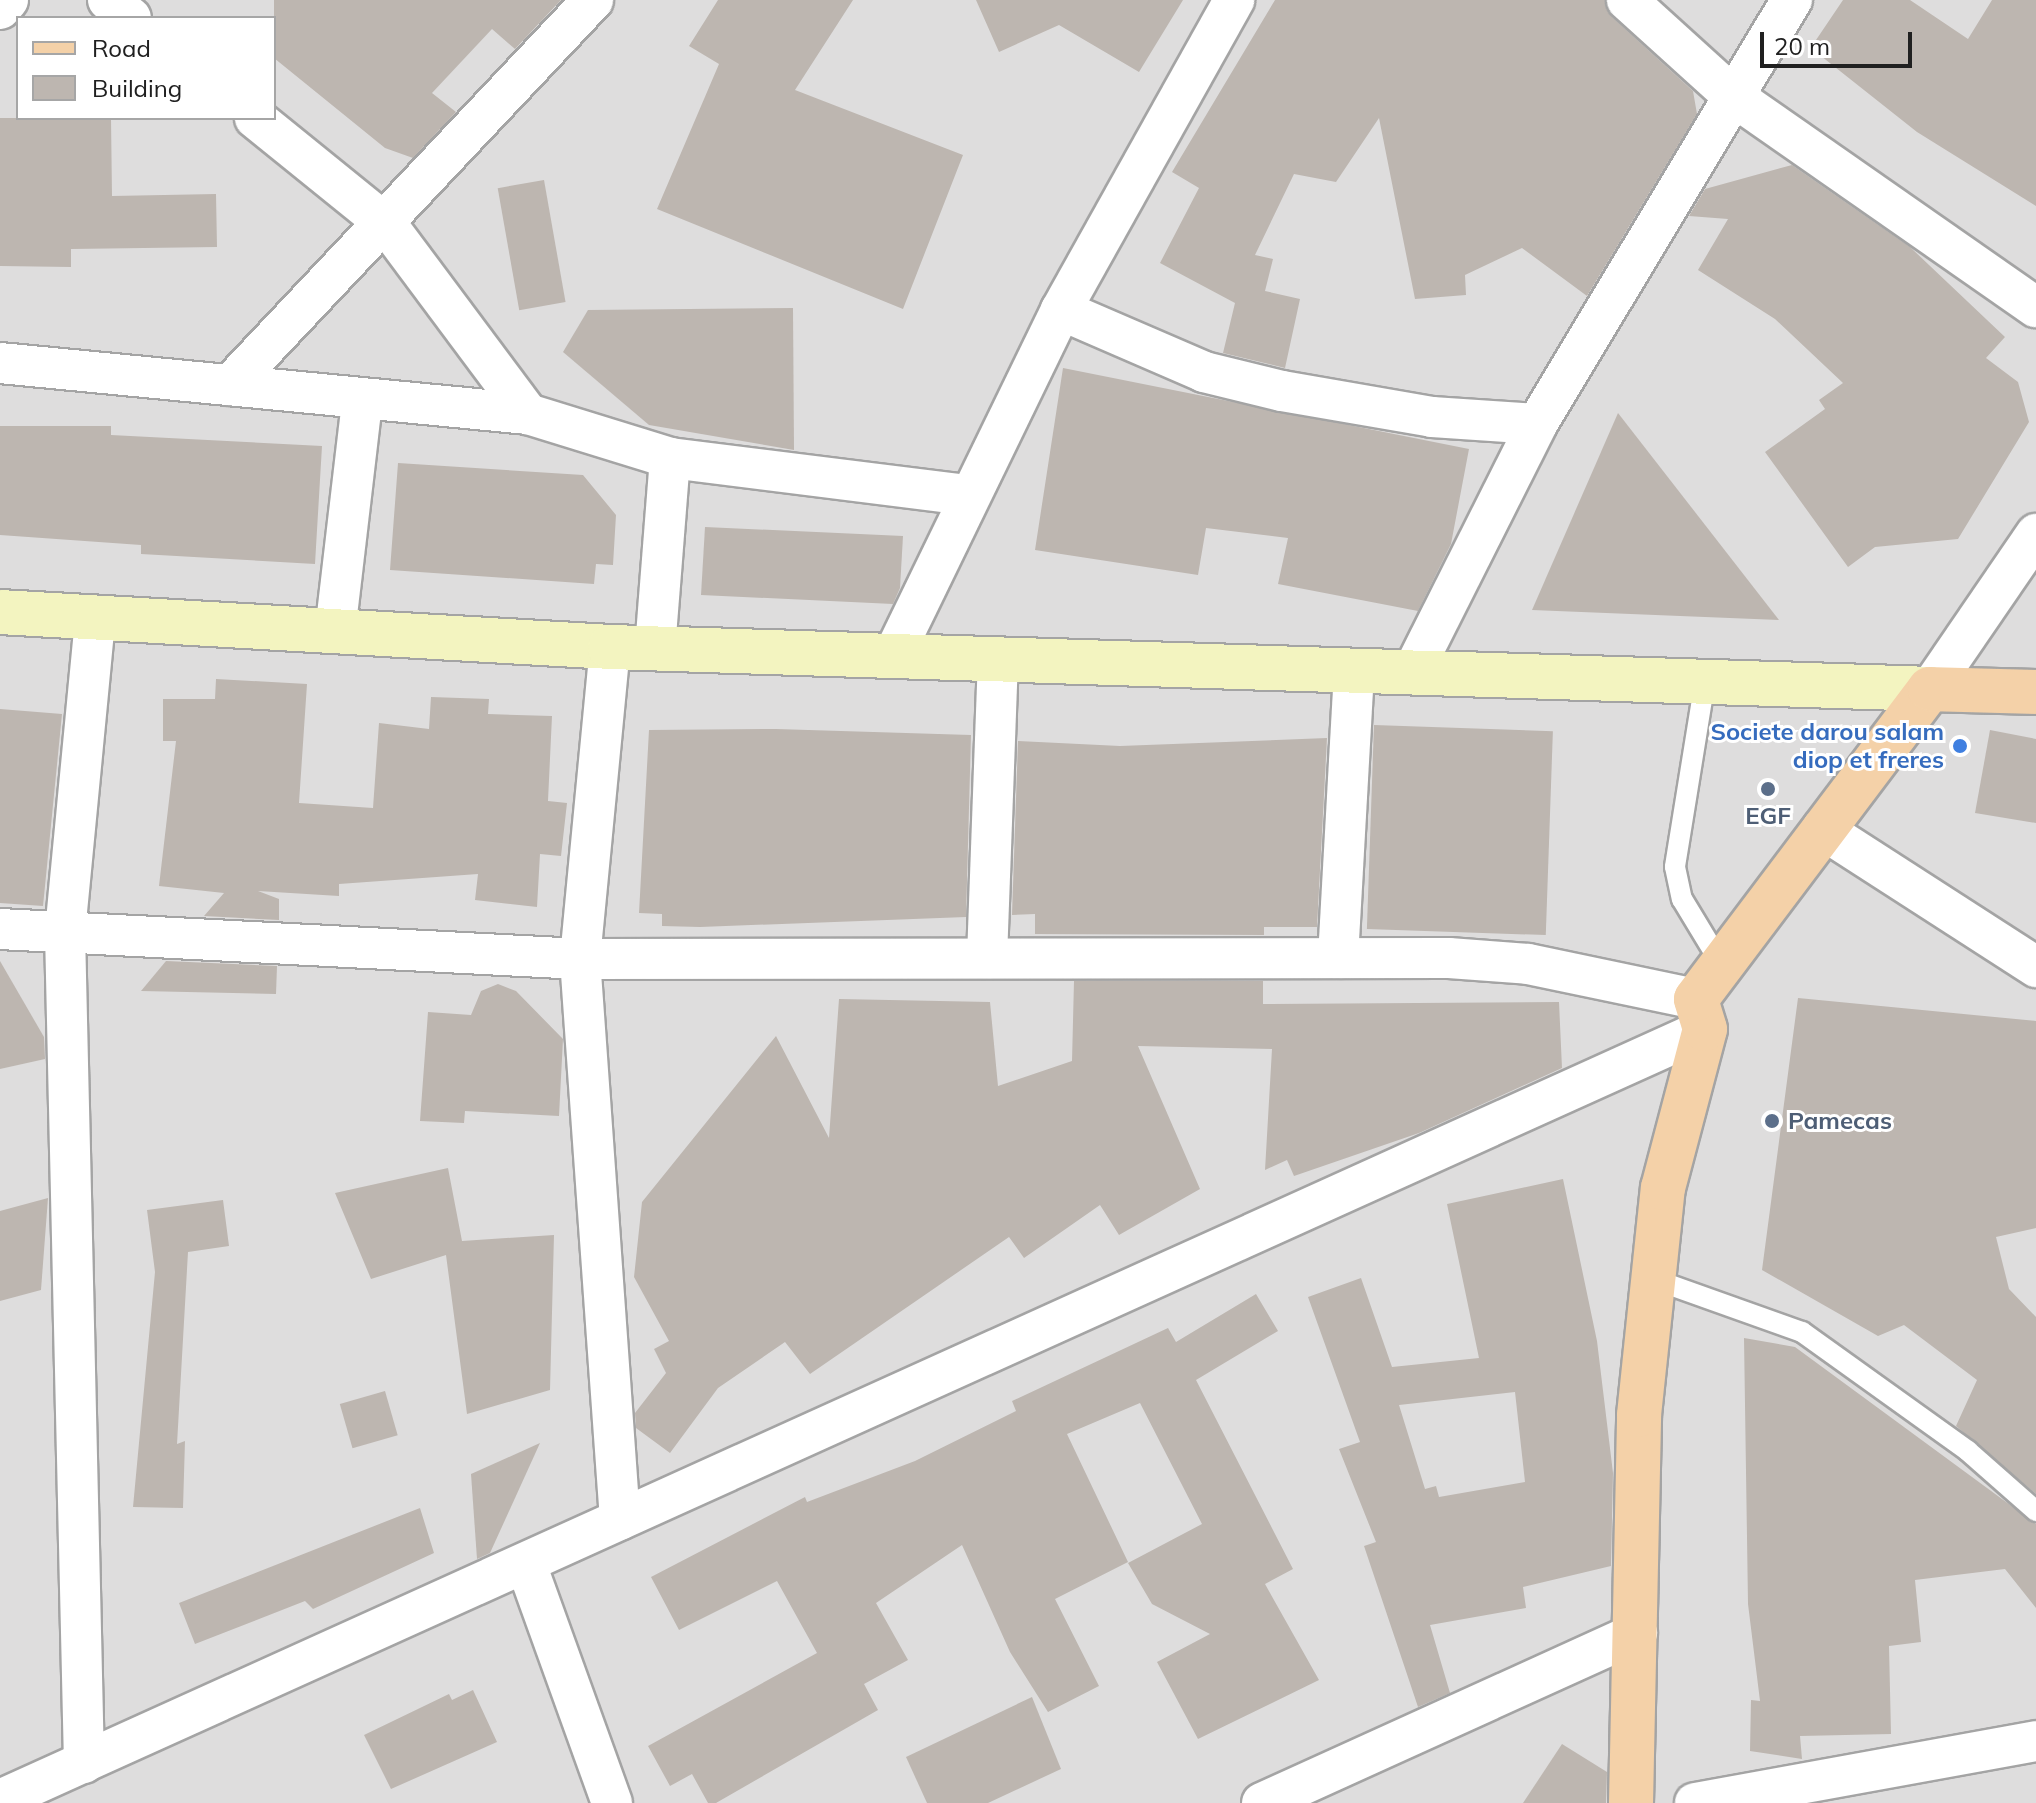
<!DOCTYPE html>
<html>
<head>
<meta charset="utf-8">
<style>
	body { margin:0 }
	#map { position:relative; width:2036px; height:1803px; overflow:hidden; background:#f0ede7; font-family:Mulish,sans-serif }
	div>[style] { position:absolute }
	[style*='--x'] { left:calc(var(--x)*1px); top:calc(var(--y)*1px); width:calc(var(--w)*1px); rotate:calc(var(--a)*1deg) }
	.residential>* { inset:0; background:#dedddd }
	.building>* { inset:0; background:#bdb6b0; transform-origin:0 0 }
	.roads { filter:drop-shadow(2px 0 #a4a4a4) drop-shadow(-2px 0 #a4a4a4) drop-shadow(0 2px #a4a4a4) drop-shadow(0 -2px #a4a4a4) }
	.lane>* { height:20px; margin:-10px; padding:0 10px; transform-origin:10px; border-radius:10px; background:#fff }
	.street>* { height:40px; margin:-20px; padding:0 20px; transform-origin:20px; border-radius:20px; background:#fff }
	.secondary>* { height:44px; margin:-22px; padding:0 22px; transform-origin:22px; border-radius:22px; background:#f3f4c0 }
	.primary>* { height:44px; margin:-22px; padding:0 22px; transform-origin:22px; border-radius:22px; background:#f4d1a8 }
	.dots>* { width:22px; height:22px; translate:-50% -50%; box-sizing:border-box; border:4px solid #fff; border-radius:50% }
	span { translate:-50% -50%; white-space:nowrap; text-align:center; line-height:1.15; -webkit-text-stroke:6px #fff; paint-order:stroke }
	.shop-label { font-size:24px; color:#366cbe; font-weight:700 }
	.right { translate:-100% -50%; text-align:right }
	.service-label { font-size:24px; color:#4e5e75; font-weight:700 }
	.left { translate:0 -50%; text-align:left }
	.legend { position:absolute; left:16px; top:16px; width:260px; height:104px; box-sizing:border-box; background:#fff; border:2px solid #a6a6a6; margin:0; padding:10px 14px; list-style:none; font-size:24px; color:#202020 }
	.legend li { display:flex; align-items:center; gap:16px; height:40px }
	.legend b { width:40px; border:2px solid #a6a6a6 }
	.scale { position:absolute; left:1760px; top:32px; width:152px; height:36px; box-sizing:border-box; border:4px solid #202020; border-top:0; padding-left:10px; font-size:24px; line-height:28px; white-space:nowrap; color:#202020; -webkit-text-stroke:6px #fff; paint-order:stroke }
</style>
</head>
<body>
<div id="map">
	<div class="residential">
		<div style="clip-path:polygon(evenodd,0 0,2036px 0,2036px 1803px,0 1803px,0 0,18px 18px,274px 18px,274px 118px,18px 118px,18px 18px)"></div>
	</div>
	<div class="building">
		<div style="clip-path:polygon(274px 0,561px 0,515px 49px,492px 29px,432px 93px,456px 112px,413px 158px,385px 148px,274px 58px)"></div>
		<div style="clip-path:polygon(718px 0,853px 0,795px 90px,963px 155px,903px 309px,657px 209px,719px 64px,689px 46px)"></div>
		<div style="clip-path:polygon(976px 0,1183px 0,1139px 72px,1059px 25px,999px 52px)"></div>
		<div style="clip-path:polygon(1275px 0,1605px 0,1612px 17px,1693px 91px,1697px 114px,1587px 296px,1522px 248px,1465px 275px,1466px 295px,1415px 299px,1379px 118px,1336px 182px,1294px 174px,1255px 255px,1273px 259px,1265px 291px,1300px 299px,1285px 368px,1223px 353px,1235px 303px,1160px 263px,1199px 188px,1172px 172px)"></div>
		<div style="clip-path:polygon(1843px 0,1910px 0,1968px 39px,1992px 0,2036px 0,2036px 206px,1917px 132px,1821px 56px,1827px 47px,1816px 40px)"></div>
		<div style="clip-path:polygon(0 118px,111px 118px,112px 196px,216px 194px,217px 247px,71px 249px,71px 267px,0 266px)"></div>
		<div style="clip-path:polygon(1792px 165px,1910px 247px,2005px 337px,1986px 358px,2018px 382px,2029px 422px,1958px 539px,1875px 547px,1848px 567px,1765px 452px,1825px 409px,1819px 400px,1843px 383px,1775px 319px,1698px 270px,1728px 219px,1689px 216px,1705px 189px)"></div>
		<div style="left:544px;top:180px;width:124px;height:47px;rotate:80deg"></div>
		<div style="clip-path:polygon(793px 308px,794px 450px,649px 425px,563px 352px,588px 310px)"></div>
		<div style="clip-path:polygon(1063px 368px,1469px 449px,1451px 544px,1418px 611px,1278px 584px,1288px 538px,1206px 528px,1198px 575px,1035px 550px)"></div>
		<div style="clip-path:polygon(1618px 413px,1779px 620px,1532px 610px)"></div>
		<div style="clip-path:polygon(0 426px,111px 426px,111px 435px,322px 446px,315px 564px,141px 554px,141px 545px,0 535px)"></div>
		<div style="clip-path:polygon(398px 463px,583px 475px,616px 515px,613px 565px,596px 564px,594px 584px,390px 570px)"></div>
		<div style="clip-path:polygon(705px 527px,903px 536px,900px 588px,893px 604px,701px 595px)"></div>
		<div style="clip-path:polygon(216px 679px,307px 684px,299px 803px,373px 808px,379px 723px,429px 729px,431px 697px,489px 699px,488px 714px,552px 716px,548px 801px,567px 803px,561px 856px,540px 854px,537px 907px,475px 900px,478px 874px,339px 884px,339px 896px,258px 891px,279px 899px,279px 920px,204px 916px,224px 893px,159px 886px,176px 741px,163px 741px,163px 699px,215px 699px)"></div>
		<div style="clip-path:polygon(0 709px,62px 714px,43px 906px,0 903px)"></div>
		<div style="left:1374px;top:725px;width:179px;height:204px;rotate:2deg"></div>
		<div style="clip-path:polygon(776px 729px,971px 735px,966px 917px,700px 927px,662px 926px,662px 914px,639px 913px,649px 730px)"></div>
		<div style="clip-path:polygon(1990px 730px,2036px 739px,2036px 823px,1975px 813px)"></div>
		<div style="clip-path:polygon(1327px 738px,1317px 927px,1264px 927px,1264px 935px,1035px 934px,1035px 914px,1012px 915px,1018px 741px,1120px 746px)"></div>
		<div style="clip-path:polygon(0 961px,44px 1037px,45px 1059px,0 1069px)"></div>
		<div style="clip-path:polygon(166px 961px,277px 966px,276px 994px,141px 991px)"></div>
		<div style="clip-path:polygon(1074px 981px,1263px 981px,1263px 1004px,1559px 1002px,1562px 1068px,1419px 1133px,1294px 1176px,1287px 1160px,1265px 1170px,1272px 1049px,1138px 1046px,1200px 1189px,1119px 1235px,1100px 1205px,1024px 1258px,1009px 1237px,810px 1374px,785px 1342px,718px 1388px,670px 1453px,636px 1428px,635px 1413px,666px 1373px,654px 1349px,669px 1341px,634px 1277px,642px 1202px,776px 1036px,829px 1138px,839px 999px,990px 1002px,998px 1086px,1072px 1061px)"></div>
		<div style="clip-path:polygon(498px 984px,516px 991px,563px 1039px,559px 1116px,465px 1111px,464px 1123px,420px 1121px,428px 1012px,471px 1015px,481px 991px)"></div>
		<div style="clip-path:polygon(1798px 998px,2036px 1021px,2036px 1228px,1996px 1237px,2009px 1289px,2036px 1317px,2036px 1494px,1956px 1426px,1977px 1380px,1904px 1325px,1878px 1336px,1762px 1270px)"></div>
		<div style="clip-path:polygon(448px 1168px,462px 1241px,554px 1235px,550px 1390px,467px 1414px,446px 1255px,371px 1279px,335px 1193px)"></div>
		<div style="clip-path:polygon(evenodd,1563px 1179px,1597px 1341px,1613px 1473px,1611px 1566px,1523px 1587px,1526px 1608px,1430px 1625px,1450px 1693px,1418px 1707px,1364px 1546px,1376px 1542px,1339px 1449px,1360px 1442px,1308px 1297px,1361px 1278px,1392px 1367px,1479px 1358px,1447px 1204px,1563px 1179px,1515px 1392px,1525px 1482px,1439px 1497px,1436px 1486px,1425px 1489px,1399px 1405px,1515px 1392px)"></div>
		<div style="clip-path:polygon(48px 1198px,41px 1290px,0 1301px,0 1211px)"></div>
		<div style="clip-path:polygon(223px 1200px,229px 1246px,188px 1252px,177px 1444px,185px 1441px,183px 1508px,133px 1507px,155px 1272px,147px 1210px)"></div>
		<div style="clip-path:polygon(1256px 1294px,1278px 1331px,1196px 1380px,1293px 1569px,1265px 1584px,1319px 1680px,1198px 1739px,1157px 1662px,1210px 1634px,1152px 1604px,1128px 1563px,1202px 1524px,1140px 1403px,1067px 1434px,1128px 1562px,1055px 1599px,1099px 1686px,1048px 1712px,1010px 1652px,962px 1545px,876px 1603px,908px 1660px,864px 1684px,878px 1710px,716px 1803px,708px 1803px,692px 1774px,670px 1786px,648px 1746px,817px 1653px,777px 1581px,679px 1630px,651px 1577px,805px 1497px,807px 1502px,915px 1461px,1016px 1411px,1012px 1401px,1168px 1328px,1176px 1342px)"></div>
		<div style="clip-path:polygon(1744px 1338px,1795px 1347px,2036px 1524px,2036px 1608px,2005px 1569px,1915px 1580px,1921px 1642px,1889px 1646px,1891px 1734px,1800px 1736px,1802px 1759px,1750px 1751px,1751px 1700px,1760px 1701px,1748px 1604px)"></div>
		<div style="left:385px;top:1391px;width:46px;height:47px;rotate:74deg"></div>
		<div style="clip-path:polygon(540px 1443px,490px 1553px,477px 1559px,471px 1474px)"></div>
		<div style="clip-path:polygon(420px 1508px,434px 1553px,313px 1609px,305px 1601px,195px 1644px,179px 1603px)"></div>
		<div style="clip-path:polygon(473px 1690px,497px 1742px,391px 1789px,364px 1735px,449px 1694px,452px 1700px)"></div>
		<div style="clip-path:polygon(1032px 1697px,1061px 1769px,988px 1803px,927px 1803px,906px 1757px)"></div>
		<div style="clip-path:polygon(1562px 1744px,1607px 1772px,1606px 1803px,1523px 1803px)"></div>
	</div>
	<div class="roads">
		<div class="lane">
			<div style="--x:1705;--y:681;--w:188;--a:99.2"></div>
			<div style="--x:1675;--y:867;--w:33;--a:78"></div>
			<div style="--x:1682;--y:899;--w:71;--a:58.8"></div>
			<div style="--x:1656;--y:1280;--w:155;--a:19.6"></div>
			<div style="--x:1802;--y:1332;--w:204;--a:35.6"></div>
			<div style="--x:1968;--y:1451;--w:91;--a:41.4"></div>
		</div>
		<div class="street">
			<div style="--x:108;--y:0;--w:29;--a:38"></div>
			<div style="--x:1627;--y:0;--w:143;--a:42.2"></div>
			<div style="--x:1733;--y:96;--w:369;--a:34.9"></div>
			<div style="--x:0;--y:9;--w:12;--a:-48"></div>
			<div style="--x:255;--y:118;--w:170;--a:39"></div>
			<div style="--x:387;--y:225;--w:236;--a:53.3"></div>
			<div style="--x:528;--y:414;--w:149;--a:17.2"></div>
			<div style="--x:670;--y:458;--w:191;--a:94.5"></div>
			<div style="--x:1061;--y:310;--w:156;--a:23.4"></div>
			<div style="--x:1204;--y:372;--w:80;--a:13.7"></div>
			<div style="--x:1282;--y:391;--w:152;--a:9.8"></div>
			<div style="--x:1432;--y:417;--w:105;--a:3.8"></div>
			<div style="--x:0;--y:363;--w:530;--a:5.52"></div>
			<div style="--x:230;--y:385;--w:529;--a:-46.68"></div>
			<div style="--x:670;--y:458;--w:300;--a:7.1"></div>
			<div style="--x:335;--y:632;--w:233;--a:-83.3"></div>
			<div style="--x:610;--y:647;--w:313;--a:95.5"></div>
			<div style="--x:580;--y:959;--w:562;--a:85.92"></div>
			<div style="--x:894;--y:654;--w:382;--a:-64.1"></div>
			<div style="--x:1061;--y:310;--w:355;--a:-60.8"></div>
			<div style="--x:1413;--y:671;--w:276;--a:-63.3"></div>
			<div style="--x:1537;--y:424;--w:495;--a:-59"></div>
			<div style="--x:1930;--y:689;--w:188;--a:-55.6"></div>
			<div style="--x:1822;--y:829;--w:255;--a:32.8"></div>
			<div style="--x:0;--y:929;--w:581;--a:2.96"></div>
			<div style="--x:580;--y:959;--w:869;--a:-0.07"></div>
			<div style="--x:1449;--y:958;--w:79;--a:4.3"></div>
			<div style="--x:1528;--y:964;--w:172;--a:11.8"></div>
			<div style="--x:987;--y:958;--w:300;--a:-87.9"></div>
			<div style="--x:1338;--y:958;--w:288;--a:-86.8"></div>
			<div style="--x:526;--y:1564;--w:254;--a:70.2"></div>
			<div style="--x:84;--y:1763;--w:831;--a:-91.31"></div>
			<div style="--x:65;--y:932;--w:315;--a:-84.5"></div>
			<div style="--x:0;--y:1800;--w:1871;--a:-24.33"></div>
			<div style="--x:1262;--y:1803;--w:412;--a:-24.4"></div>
			<div style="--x:1695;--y:1803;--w:347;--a:-10.3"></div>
		</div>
		<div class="secondary">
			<div style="--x:0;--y:612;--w:611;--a:3.28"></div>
			<div style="--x:610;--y:647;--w:1321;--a:1.82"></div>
		</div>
		<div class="primary">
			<div style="--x:1631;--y:1803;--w:388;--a:-88.8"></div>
			<div style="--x:1639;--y:1415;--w:228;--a:-84"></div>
			<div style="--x:1663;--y:1188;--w:164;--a:-75.2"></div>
			<div style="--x:1705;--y:1029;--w:31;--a:-107"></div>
			<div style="--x:1696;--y:999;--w:388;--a:-53"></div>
			<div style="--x:1930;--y:689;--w:106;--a:1.6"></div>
		</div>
	</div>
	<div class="dots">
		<div style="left:1960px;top:746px;background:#3f7fe0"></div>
		<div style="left:1768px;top:789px;background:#5c6f8a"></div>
		<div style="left:1772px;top:1121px;background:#5c6f8a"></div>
	</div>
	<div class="shop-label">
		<span class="right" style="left:1944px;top:746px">Societe darou salam<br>diop et freres</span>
	</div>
	<div class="service-label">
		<span style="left:1768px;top:816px">EGF</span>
		<span class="left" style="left:1788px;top:1121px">Pamecas</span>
	</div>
	<ul class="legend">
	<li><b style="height:10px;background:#f4d1a8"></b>Road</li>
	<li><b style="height:22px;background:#bdb6b0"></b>Building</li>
	</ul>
	<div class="scale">20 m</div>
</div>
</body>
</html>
